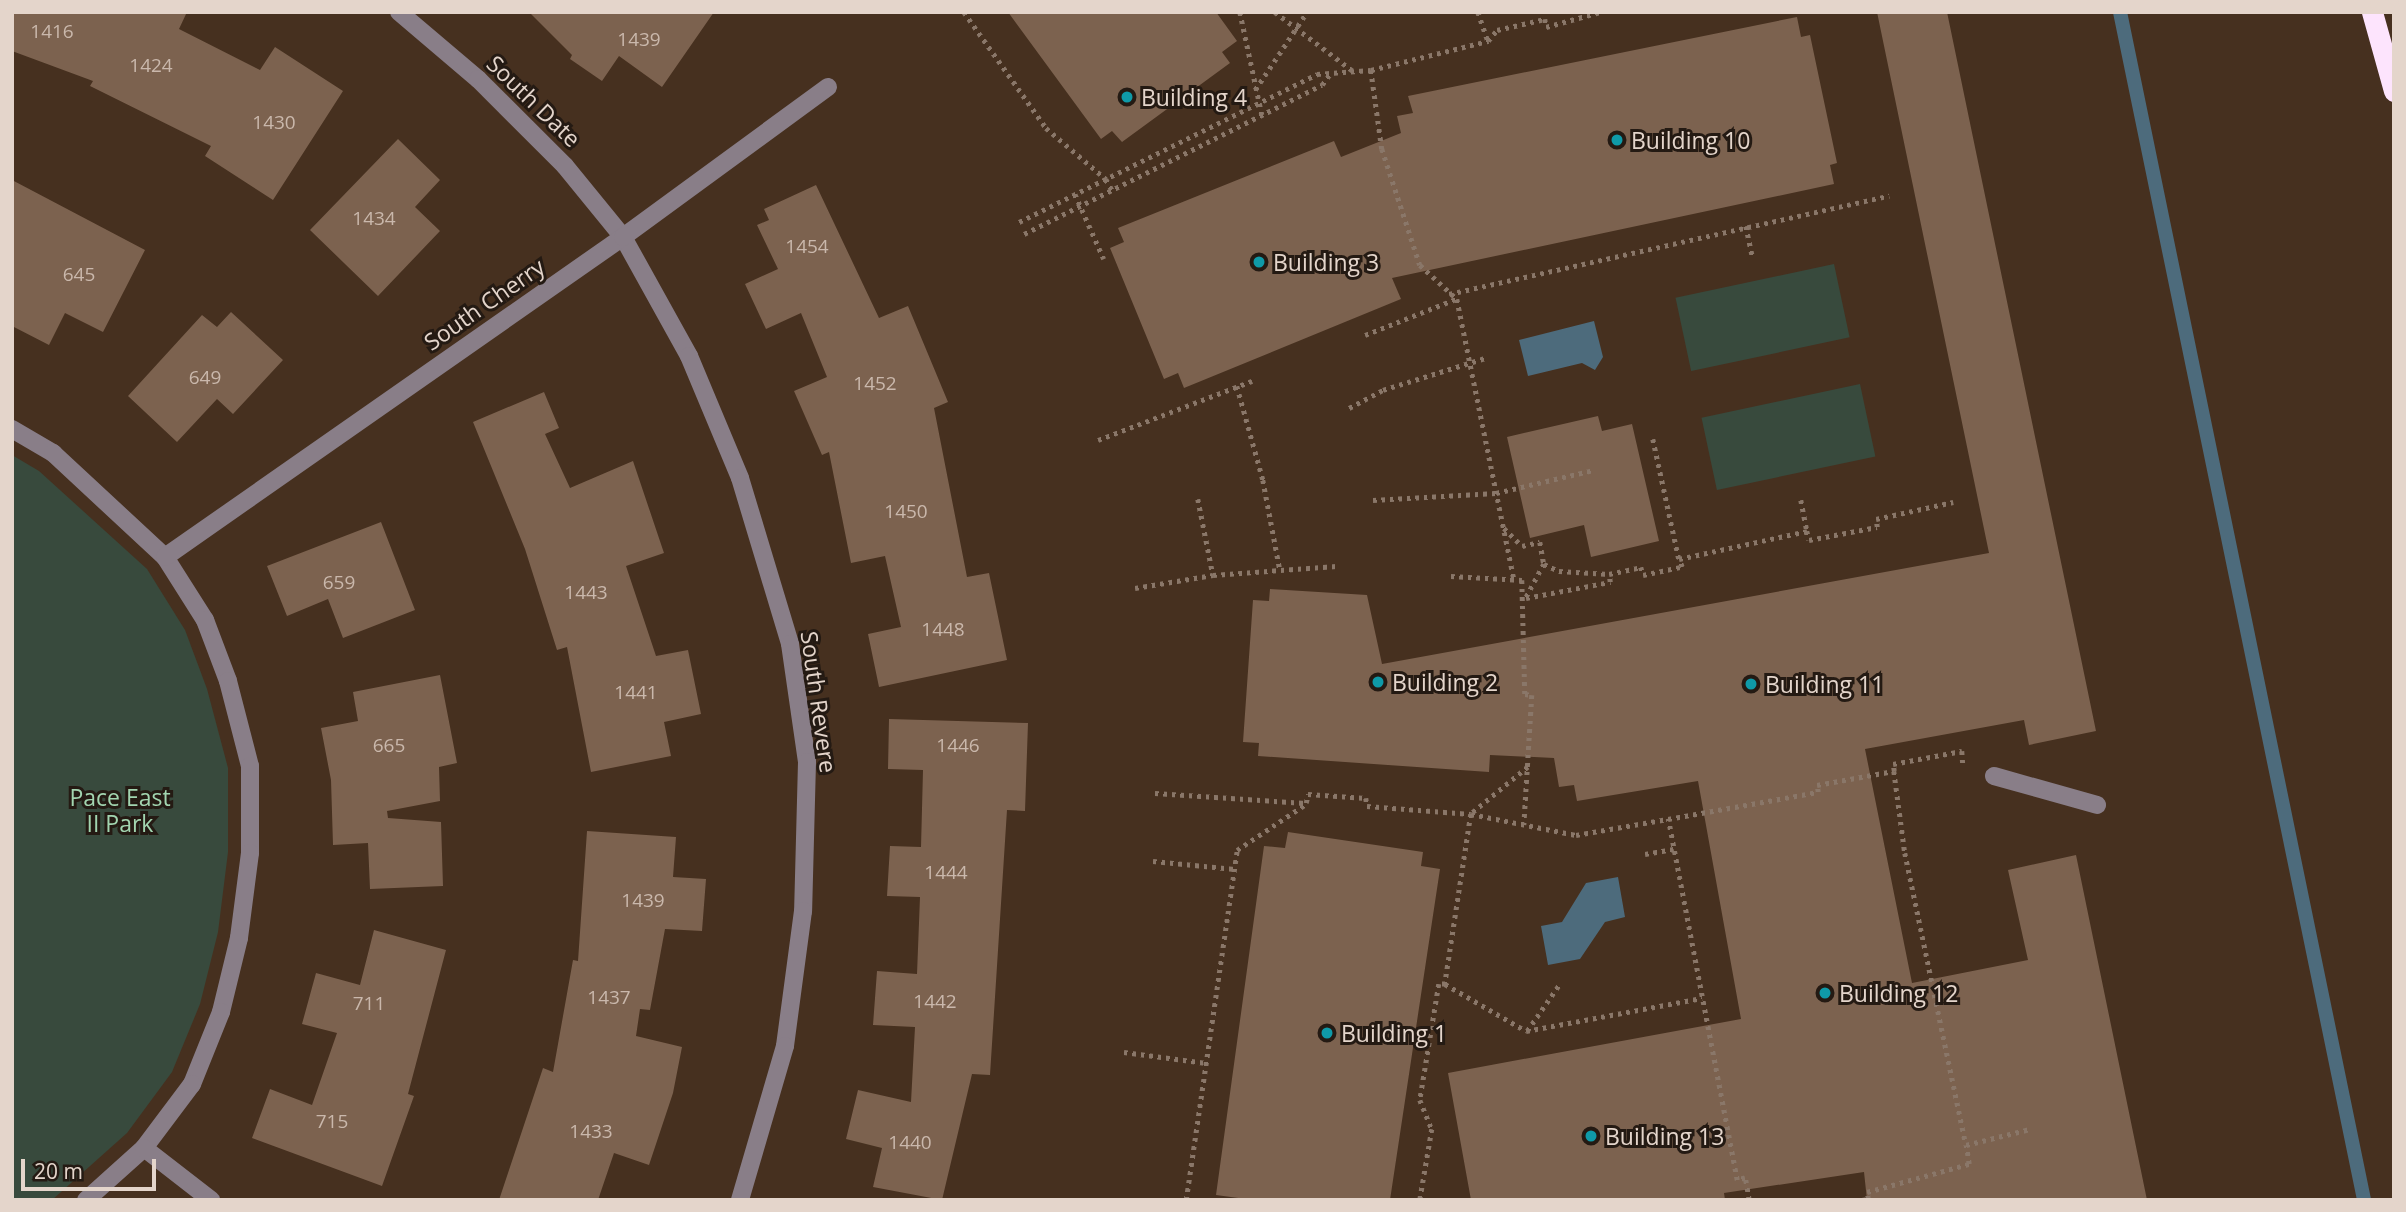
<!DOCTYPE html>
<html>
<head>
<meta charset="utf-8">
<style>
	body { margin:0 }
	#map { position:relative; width:2406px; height:1212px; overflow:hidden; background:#46301f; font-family:"Open Sans",sans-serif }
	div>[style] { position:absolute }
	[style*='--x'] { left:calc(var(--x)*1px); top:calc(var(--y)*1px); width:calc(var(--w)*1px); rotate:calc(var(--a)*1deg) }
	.green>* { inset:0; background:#384a3d; transform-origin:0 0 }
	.water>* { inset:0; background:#4d6b7c }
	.stream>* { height:14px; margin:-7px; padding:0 7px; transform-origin:7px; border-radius:7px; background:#4d6b7c }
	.building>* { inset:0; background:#7c624f }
	.path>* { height:4.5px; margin-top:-2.25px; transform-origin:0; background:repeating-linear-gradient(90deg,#8a7769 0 3.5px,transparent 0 8.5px) }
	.minor>* { height:18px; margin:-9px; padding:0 9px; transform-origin:9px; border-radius:9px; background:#897e88 }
	.highway>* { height:21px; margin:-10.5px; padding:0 10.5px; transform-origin:10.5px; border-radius:10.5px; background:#fde4fd }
	.dots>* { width:19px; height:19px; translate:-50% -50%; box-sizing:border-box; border:4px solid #241a13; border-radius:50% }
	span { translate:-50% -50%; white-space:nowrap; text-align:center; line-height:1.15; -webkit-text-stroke:6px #241a13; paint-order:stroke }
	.number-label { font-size:19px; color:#cab8ac }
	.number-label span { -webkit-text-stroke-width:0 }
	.poi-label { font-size:23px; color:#e4d5cb }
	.left { translate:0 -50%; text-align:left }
	.street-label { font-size:23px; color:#e4d5cb }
	.park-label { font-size:23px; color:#a2d5b0 }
	.frame { position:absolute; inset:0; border:14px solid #e4d5cb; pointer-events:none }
	.scale { position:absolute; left:21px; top:1159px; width:135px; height:32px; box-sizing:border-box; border:4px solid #e4d5cb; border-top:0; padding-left:9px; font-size:21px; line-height:24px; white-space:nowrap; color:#e4d5cb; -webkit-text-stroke:5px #241a13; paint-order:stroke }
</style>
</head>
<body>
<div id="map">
	<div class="green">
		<div style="left:1834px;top:264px;width:75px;height:162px;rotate:78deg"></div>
		<div style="left:1860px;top:384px;width:74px;height:162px;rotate:78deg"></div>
		<div style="clip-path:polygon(12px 455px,39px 471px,147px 569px,185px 630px,207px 689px,228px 768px,228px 852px,218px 932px,200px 1004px,172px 1072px,127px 1133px,52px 1200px,12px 1200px)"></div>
	</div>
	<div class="water">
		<div style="clip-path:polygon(1594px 321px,1603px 357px,1595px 370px,1582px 363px,1528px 376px,1519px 340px)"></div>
		<div style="clip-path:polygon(1618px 877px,1625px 917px,1605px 922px,1580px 959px,1548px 965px,1541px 926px,1562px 922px,1586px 883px)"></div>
	</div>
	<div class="stream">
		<div style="--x:2120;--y:12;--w:1213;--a:78.39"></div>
	</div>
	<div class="building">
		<div style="clip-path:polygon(12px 12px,187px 12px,179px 29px,260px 70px,275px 47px,343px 91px,273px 200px,205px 156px,211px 146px,90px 86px,93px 81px,12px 51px)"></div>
		<div style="clip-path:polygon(529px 12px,714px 12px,662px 87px,619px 56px,602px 81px,570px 59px,572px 55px)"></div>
		<div style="clip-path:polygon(1008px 12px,1216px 12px,1237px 41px,1222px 52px,1230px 63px,1122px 142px,1112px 131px,1101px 139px)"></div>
		<div style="clip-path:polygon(1877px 12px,1947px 12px,2096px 731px,2029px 745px,2024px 720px,1865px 749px,1912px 983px,2028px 960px,2008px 870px,2076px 855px,2147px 1200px,1867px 1200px,1864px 1172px,1724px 1193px,1725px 1200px,1471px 1200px,1448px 1073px,1741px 1019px,1698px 781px,1577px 801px,1574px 785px,1559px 787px,1554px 758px,1490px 755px,1489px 772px,1258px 756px,1259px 743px,1243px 742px,1253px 600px,1269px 601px,1270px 589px,1367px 595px,1382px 664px,1989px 553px)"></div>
		<div style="clip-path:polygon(1797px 17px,1801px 37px,1810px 35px,1837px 163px,1830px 165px,1834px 184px,1392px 278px,1401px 299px,1184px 388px,1178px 373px,1164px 379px,1110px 248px,1124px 242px,1118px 228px,1334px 141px,1341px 157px,1401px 133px,1397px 116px,1413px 113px,1408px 96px)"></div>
		<div style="clip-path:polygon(398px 139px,440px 180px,415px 207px,440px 231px,378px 296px,310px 230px)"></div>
		<div style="clip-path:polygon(12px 180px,145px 250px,103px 332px,65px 313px,49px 345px,12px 326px)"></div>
		<div style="clip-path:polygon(816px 185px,879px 318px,908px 306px,948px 402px,934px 408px,967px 577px,989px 573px,1007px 660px,879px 687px,868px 634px,901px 627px,885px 556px,851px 563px,829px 452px,822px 455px,794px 391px,827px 377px,801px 313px,766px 329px,745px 284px,778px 269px,757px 225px,769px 220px,764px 209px)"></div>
		<div style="clip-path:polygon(231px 312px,283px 360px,233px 414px,217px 399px,177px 442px,128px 396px,202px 315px,217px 327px)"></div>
		<div style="clip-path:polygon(544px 392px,559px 428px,545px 434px,570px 488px,633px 461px,664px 553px,626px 566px,656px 656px,688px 650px,701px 714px,664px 722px,671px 756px,591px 772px,567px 647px,557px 650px,525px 549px,473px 422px)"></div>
		<div style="clip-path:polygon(1598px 416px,1602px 431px,1632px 424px,1659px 541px,1591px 557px,1584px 525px,1530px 538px,1507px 437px)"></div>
		<div style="clip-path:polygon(381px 522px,415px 610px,343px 638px,328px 599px,287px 616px,267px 566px)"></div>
		<div style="clip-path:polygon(440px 675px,457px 763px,439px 767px,440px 801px,387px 811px,388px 818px,441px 822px,443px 886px,370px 889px,368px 843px,333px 845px,331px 780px,321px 728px,358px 721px,353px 692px)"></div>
		<div style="clip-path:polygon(889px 719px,1028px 723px,1025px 811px,1007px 810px,990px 1075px,972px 1074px,942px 1200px,873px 1187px,882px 1148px,846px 1139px,858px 1090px,911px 1102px,915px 1027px,873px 1025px,877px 971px,917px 974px,920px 897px,887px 896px,890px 846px,921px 847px,923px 770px,888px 769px)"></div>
		<div style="clip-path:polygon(587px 831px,676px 837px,673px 877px,706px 879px,702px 931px,665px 929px,650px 1010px,640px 1009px,636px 1036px,682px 1047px,673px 1093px,649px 1165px,614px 1153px,598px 1200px,499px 1200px,543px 1068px,553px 1072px,573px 960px,578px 961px)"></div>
		<div style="clip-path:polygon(1288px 832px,1423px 852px,1421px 866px,1440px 869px,1390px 1200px,1253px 1200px,1216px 1195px,1264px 846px,1285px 848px)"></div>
		<div style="clip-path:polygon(374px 930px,446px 950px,408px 1094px,414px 1096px,382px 1186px,252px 1138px,270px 1089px,312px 1105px,337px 1033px,302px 1024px,316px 973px,360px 985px)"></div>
	</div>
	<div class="path">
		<div style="--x:964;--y:12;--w:142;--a:54.7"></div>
		<div style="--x:1046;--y:128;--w:79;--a:40.4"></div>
		<div style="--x:1106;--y:179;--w:13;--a:61"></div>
		<div style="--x:1240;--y:12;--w:105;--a:77.9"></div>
		<div style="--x:1275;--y:12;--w:98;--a:37.1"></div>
		<div style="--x:1478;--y:12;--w:31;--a:71"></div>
		<div style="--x:1371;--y:70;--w:80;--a:82.1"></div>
		<div style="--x:1382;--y:149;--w:122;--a:71.9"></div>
		<div style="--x:1420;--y:265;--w:50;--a:42.6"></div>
		<div style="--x:1457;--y:299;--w:286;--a:78.5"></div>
		<div style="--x:1255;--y:90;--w:94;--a:-56.3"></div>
		<div style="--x:1075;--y:194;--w:71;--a:66"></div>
		<div style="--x:1019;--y:222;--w:333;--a:-26.4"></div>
		<div style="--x:1317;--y:74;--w:54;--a:-4.2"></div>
		<div style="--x:1371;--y:70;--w:121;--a:-13.9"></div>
		<div style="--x:1488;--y:41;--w:14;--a:-51"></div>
		<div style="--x:1497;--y:30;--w:49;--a:-12.9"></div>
		<div style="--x:1545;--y:19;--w:8;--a:83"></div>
		<div style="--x:1546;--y:27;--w:56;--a:-15.5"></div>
		<div style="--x:1746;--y:226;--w:33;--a:78"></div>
		<div style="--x:1024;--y:234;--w:333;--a:-26.6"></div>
		<div style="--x:1322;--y:85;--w:14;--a:-54"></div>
		<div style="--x:1449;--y:294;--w:451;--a:-12.6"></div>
		<div style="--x:1365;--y:335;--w:98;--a:-21.6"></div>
		<div style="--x:1237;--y:386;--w:98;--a:74.5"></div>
		<div style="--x:1263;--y:480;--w:92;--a:79.3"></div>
		<div style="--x:1349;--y:408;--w:38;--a:-28"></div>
		<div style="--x:1383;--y:390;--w:107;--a:-17.4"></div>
		<div style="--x:1653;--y:439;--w:123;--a:77.8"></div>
		<div style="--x:1098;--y:440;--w:165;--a:-21"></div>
		<div style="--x:1198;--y:499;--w:77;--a:78.8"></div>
		<div style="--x:1373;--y:500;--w:123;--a:-3.3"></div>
		<div style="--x:1496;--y:493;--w:101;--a:-13.2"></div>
		<div style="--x:1801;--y:500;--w:32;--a:79"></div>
		<div style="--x:1504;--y:528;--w:25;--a:45"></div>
		<div style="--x:1522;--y:546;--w:18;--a:-13"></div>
		<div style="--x:1540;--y:542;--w:22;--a:80"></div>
		<div style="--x:1544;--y:564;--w:38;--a:118"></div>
		<div style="--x:1526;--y:598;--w:86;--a:-10.8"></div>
		<div style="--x:1610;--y:582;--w:8;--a:-97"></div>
		<div style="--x:1609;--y:574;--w:33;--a:-12"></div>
		<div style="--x:1641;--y:567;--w:8;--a:76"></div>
		<div style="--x:1643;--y:575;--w:40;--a:-12"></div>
		<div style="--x:1682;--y:567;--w:9;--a:-111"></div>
		<div style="--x:1679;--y:559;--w:131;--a:-12.3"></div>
		<div style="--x:1807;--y:531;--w:9;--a:77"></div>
		<div style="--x:1809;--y:540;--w:69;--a:-10.8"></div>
		<div style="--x:1877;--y:527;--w:8;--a:-97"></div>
		<div style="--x:1876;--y:519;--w:79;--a:-12.4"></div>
		<div style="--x:1544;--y:564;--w:17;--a:25"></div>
		<div style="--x:1559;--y:571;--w:50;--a:3.4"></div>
		<div style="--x:1451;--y:576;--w:71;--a:3.2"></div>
		<div style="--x:1522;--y:580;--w:114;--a:88.5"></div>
		<div style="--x:1525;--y:694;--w:7;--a:8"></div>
		<div style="--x:1532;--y:695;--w:130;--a:93.5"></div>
		<div style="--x:1135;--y:588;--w:79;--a:-9.5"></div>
		<div style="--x:1213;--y:575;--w:124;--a:-4.2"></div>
		<div style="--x:1528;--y:767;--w:74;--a:140.5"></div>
		<div style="--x:1471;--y:814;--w:107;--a:11.3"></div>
		<div style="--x:1576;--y:835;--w:93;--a:-9.9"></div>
		<div style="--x:1894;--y:771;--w:7;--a:-98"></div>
		<div style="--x:1893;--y:764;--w:70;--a:-10.7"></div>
		<div style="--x:1962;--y:751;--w:13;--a:86"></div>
		<div style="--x:1155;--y:793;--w:151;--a:3.8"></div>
		<div style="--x:1306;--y:803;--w:9;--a:-77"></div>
		<div style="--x:1308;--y:794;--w:58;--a:3.9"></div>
		<div style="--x:1366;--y:798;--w:8;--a:83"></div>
		<div style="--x:1367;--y:806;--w:104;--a:4.4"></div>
		<div style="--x:1471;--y:814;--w:172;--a:98.7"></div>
		<div style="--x:1445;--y:984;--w:6;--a:180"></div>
		<div style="--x:1439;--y:984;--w:118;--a:99.3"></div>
		<div style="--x:1420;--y:1100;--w:31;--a:68"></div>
		<div style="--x:1432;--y:1129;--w:72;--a:99.6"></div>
		<div style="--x:1645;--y:854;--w:29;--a:-10"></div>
		<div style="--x:1153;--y:861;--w:82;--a:5.6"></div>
		<div style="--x:1445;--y:984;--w:94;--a:30.1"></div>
		<div style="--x:1526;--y:1031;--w:179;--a:-10.6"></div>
		<div style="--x:1527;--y:1031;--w:56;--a:-55.2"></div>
		<div style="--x:1124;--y:1052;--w:83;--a:7.6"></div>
		<div style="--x:1186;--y:1200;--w:354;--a:-81.7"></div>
		<div style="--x:1237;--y:850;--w:83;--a:-33.7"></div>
		<div style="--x:1749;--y:1200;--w:22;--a:-100"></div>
		<div style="--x:1745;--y:1178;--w:8;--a:166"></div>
		<div style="--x:1737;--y:1180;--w:368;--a:-100.8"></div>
		<div style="--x:1668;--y:819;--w:152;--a:-10.2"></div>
		<div style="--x:1818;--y:792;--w:7;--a:-98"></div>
		<div style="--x:1817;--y:785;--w:78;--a:-10.3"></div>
		<div style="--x:1894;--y:771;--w:83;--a:82.4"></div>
		<div style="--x:1905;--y:853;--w:298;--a:78.2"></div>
		<div style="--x:1862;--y:1200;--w:6;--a:-9"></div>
		<div style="--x:1868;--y:1199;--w:7;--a:-98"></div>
		<div style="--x:1867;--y:1192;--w:106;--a:-15.4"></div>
		<div style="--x:1969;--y:1164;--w:19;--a:-99"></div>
		<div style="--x:1966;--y:1145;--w:66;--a:-14"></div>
	</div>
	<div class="minor">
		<div style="--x:399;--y:12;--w:104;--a:40.3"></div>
		<div style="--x:478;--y:79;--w:123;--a:45"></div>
		<div style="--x:565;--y:166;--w:92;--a:50.8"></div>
		<div style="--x:623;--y:237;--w:136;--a:61"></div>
		<div style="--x:689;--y:356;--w:132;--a:67.3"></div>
		<div style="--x:740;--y:478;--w:173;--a:73.2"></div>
		<div style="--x:790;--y:644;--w:119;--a:81.8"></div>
		<div style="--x:807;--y:762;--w:149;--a:91.5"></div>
		<div style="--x:803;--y:911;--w:136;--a:97.6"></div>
		<div style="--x:785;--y:1046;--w:160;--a:106.3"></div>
		<div style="--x:12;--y:429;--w:48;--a:30.3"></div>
		<div style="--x:53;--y:453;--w:153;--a:42.9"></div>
		<div style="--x:165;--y:557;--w:75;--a:57.6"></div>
		<div style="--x:205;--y:620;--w:65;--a:69.3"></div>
		<div style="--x:228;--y:681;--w:88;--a:75.5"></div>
		<div style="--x:250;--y:766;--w:87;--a:90"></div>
		<div style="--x:250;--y:853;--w:86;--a:97.4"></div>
		<div style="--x:239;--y:938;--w:76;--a:103.7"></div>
		<div style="--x:221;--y:1012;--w:78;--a:111.9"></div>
		<div style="--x:192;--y:1084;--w:80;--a:126.9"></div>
		<div style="--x:144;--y:1148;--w:78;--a:138.1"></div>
		<div style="--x:165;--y:557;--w:559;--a:-34.94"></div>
		<div style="--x:623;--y:237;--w:254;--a:-36.2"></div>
		<div style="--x:1994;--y:776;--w:107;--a:15.7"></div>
		<div style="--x:144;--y:1148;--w:85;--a:37.8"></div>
	</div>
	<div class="highway">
		<div style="--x:2372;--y:12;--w:82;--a:74.4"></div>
	</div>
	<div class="dots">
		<div style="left:1127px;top:97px;background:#0f9aa8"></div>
		<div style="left:1617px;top:140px;background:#0f9aa8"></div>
		<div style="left:1259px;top:262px;background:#0f9aa8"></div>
		<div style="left:1378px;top:682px;background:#0f9aa8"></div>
		<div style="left:1751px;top:684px;background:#0f9aa8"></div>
		<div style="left:1825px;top:993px;background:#0f9aa8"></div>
		<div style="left:1327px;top:1033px;background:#0f9aa8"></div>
		<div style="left:1591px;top:1136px;background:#0f9aa8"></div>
	</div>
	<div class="number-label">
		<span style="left:52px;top:32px">1416</span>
		<span style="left:639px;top:40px">1439</span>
		<span style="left:151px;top:66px">1424</span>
		<span style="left:274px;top:123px">1430</span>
		<span style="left:374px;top:219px">1434</span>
		<span style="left:807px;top:247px">1454</span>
		<span style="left:79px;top:275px">645</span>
		<span style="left:205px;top:378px">649</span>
		<span style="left:875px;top:384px">1452</span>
		<span style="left:906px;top:512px">1450</span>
		<span style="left:339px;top:583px">659</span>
		<span style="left:586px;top:593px">1443</span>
		<span style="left:943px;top:630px">1448</span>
		<span style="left:636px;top:693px">1441</span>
		<span style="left:389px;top:746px">665</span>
		<span style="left:958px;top:746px">1446</span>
		<span style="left:946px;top:873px">1444</span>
		<span style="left:643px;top:901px">1439</span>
		<span style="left:609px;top:998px">1437</span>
		<span style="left:935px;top:1002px">1442</span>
		<span style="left:369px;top:1004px">711</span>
		<span style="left:332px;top:1122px">715</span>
		<span style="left:591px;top:1132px">1433</span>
		<span style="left:910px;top:1143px">1440</span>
	</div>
	<div class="poi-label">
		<span class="left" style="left:1141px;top:97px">Building 4</span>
		<span class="left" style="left:1631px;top:140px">Building 10</span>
		<span class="left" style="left:1273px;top:262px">Building 3</span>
		<span class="left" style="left:1392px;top:682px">Building 2</span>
		<span class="left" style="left:1765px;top:684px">Building 11</span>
		<span class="left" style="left:1839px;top:993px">Building 12</span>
		<span class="left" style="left:1341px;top:1033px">Building 1</span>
		<span class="left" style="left:1605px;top:1136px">Building 13</span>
	</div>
	<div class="street-label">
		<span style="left:534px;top:101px;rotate:44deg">South Date</span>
		<span style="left:484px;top:304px;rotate:-35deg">South Cherry</span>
		<span style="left:819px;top:702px;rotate:82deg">South Revere</span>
	</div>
	<div class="park-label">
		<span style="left:120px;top:810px">Pace East<br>II Park</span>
	</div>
	<div class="frame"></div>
	<div class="scale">20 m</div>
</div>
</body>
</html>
